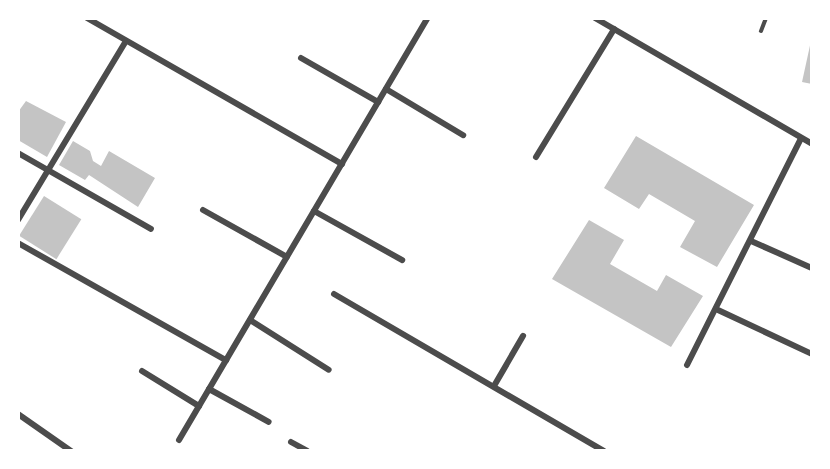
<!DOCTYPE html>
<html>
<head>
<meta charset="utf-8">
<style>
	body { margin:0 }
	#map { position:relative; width:830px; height:469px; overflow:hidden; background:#fff; font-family:Quicksand,sans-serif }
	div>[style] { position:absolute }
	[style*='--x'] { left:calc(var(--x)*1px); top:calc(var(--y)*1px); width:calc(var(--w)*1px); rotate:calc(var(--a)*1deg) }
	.building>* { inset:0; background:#c4c4c4; transform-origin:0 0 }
	.service>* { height:4px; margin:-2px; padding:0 2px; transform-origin:2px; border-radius:2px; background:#4c4c4c }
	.minor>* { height:6px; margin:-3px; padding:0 3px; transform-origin:3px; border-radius:3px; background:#4c4c4c }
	span { translate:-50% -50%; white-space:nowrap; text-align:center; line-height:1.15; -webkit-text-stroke:4.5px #fff; paint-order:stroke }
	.frame { position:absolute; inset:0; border:20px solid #fff; pointer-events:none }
</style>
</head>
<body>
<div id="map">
	<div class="building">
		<div style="clip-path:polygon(811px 41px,812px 41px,812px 84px,802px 82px)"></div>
		<div style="clip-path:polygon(26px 101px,66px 122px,47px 157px,18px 140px,18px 112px)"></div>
		<div style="clip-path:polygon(636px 136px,754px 205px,717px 267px,680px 247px,695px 221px,649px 194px,639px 209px,604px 188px)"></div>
		<div style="clip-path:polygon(73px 141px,90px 151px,93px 161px,101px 166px,109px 151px,155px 178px,138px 207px,89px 175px,85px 180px,59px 165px)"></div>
		<div style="left:44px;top:196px;width:44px;height:47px;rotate:32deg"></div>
		<div style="clip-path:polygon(589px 220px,624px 240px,610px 264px,657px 291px,666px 275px,703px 296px,671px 347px,552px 279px)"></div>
	</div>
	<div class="service">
		<div style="--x:761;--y:31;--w:14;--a:-69"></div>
	</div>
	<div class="minor">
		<div style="--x:87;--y:18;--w:294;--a:29.8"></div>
		<div style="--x:595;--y:18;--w:251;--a:30.1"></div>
		<div style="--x:301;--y:58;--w:89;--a:29.7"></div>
		<div style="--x:386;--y:89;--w:90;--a:30.9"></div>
		<div style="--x:18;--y:153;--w:153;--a:29.7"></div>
		<div style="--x:536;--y:157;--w:150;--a:-58.6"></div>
		<div style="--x:203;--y:210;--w:96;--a:29.2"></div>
		<div style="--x:314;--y:211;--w:101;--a:29.1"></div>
		<div style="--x:18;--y:220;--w:209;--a:-58.9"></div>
		<div style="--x:751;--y:241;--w:67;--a:23.9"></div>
		<div style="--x:18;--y:243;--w:239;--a:29.4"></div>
		<div style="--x:334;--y:294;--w:312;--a:30.2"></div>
		<div style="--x:718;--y:310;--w:104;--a:25.1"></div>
		<div style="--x:250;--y:320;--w:93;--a:32.3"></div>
		<div style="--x:687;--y:365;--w:254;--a:-63.3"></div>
		<div style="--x:142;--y:371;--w:67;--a:31.6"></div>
		<div style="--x:494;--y:386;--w:58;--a:-59.9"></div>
		<div style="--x:209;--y:389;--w:68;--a:28.8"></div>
		<div style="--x:18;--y:414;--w:65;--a:34.9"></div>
		<div style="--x:179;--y:440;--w:490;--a:-59.5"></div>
		<div style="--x:291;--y:442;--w:18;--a:29"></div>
	</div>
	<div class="frame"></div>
</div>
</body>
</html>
